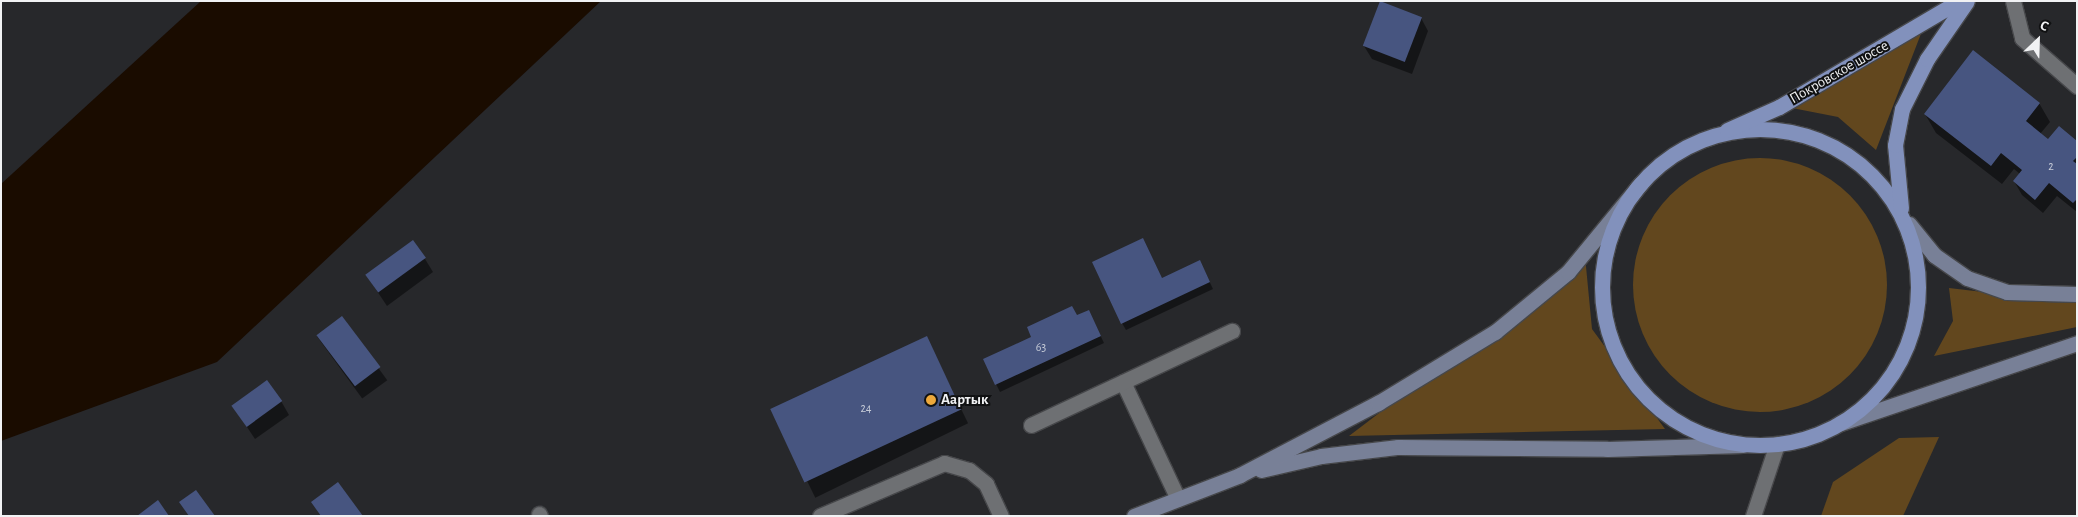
<!DOCTYPE html>
<html>
<head>
<meta charset="utf-8">
<style>
	body { margin:0 }
	#map { position:relative; width:2078px; height:517px; overflow:hidden; background:#27282b; font-family:"Alegreya Sans",sans-serif }
	div>[style] { position:absolute }
	[style*='--x'] { left:calc(var(--x)*1px); top:calc(var(--y)*1px); width:calc(var(--w)*1px); rotate:calc(var(--a)*1deg) }
	.green>* { inset:0; background:#62471e }
	.round { border-radius:50% }
	.water>* { inset:0; background:#1a0c00 }
	.shadow>* { inset:0; background:#0007; transform-origin:0 0 }
	.building>* { inset:0; background:#475580; transform-origin:0 0 }
	.roads { filter:drop-shadow(1px 0 #46474a) drop-shadow(-1px 0 #46474a) drop-shadow(0 1px #46474a) drop-shadow(0 -1px #46474a) }
	.lane>* { height:15px; margin:-7.5px; padding:0 7.5px; transform-origin:7.5px; border-radius:7.5px; background:#6e7073 }
	.street>* { height:15px; margin:-7.5px; padding:0 7.5px; transform-origin:7.5px; border-radius:7.5px; background:#6e7073 }
	.secondary>* { height:15px; margin:-7.5px; padding:0 7.5px; transform-origin:7.5px; border-radius:7.5px; background:#788097 }
	.primary>* { height:15px; margin:-7.5px; padding:0 7.5px; transform-origin:7.5px; border-radius:7.5px; background:#8291bc }
	.primary>.ring { margin:-7.5px; padding:0; box-sizing:content-box; background:none; border:15px solid #8291bc; border-radius:50% }
	.dots>* { width:14px; height:14px; translate:-50% -50%; box-sizing:border-box; border:2px solid #101112; border-radius:50% }
	span { translate:-50% -50%; white-space:nowrap; text-align:center; line-height:1.15; -webkit-text-stroke:4px #101112; paint-order:stroke }
	.number-label { font-size:12px; color:#c6cbd7 }
	.number-label span { -webkit-text-stroke-width:0 }
	.street-label { font-size:15px; color:#f1f2f4 }
	.poi-label { font-size:15px; color:#f1f2f4; font-weight:700 }
	.left { translate:0 -50%; text-align:left }
	.frame { position:absolute; inset:0; border:2px solid #f1f2f4; pointer-events:none }
	.north { position:absolute; left:2013px; top:15px; width:50px; height:50px; -webkit-text-stroke:4px #101112; paint-order:stroke; rotate:24deg; font-size:14px; font-weight:700; line-height:20px; text-align:center; color:#f1f2f4 }
	.north::after { content:''; display:block; margin:auto; width:18px; height:22px; background:#f1f2f4; clip-path:polygon(50% 0,100% 100%,50% 72%,0 100%) }
</style>
</head>
<body>
<div id="map">
	<div class="green">
		<div style="clip-path:polygon(1924px 26px,1876px 150px,1838px 117px,1792px 108px)"></div>
		<div class="round" style="left:1633px;top:158px;width:254px;height:254px"></div>
		<div style="clip-path:polygon(1585px 256px,1592px 329px,1665px 429px,1349px 436px)"></div>
		<div style="clip-path:polygon(1949px 288px,2077px 303px,2077px 327px,1934px 356px,1953px 321px)"></div>
		<div style="clip-path:polygon(1939px 437px,1903px 516px,1821px 516px,1833px 482px,1899px 438px)"></div>
	</div>
	<div class="water">
		<div style="clip-path:polygon(201px 1px,601px 1px,217px 362px,1px 441px,1px 184px)"></div>
	</div>
	<div class="shadow">
		<div style="clip-path:polygon(1421px 18px,1428px 31px,1412px 74px,1372px 59px,1364px 46px)"></div>
		<div style="clip-path:polygon(2039px 103px,2050px 122px,2040px 134px,2048px 140px,2077px 142px,2077px 212px,2057px 196px,2043px 213px,2022px 195px,2014px 181px,2020px 174px,2014px 169px,2002px 184px,1936px 133px,1925px 114px)"></div>
		<div style="clip-path:polygon(425px 259px,433px 272px,387px 306px,367px 276px)"></div>
		<div style="clip-path:polygon(1203px 268px,1213px 289px,1126px 330px,1122px 323px,1162px 279px)"></div>
		<div style="clip-path:polygon(1077px 317px,1092px 318px,1104px 343px,1000px 392px,984px 360px)"></div>
		<div style="left:342px;top:318px;width:77px;height:31px;rotate:54deg"></div>
		<div style="left:926px;top:337px;width:96px;height:170px;rotate:64deg"></div>
		<div style="clip-path:polygon(281px 401px,289px 415px,255px 439px,233px 406px)"></div>
	</div>
	<div class="building">
		<div style="left:1380px;top:1px;width:45px;height:48px;rotate:21deg"></div>
		<div style="clip-path:polygon(1973px 50px,2040px 103px,2026px 121px,2048px 139px,2059px 126px,2077px 141px,2077px 157px,2073px 161px,2077px 164px,2077px 199px,2073px 203px,2049px 183px,2035px 200px,2013px 181px,2022px 170px,2001px 153px,1991px 166px,1924px 114px)"></div>
		<div style="clip-path:polygon(1143px 238px,1162px 278px,1200px 260px,1210px 282px,1121px 324px,1092px 262px)"></div>
		<div style="left:413px;top:240px;width:22px;height:59px;rotate:54deg"></div>
		<div style="clip-path:polygon(1072px 306px,1077px 315px,1089px 310px,1101px 336px,995px 385px,983px 359px,1031px 337px,1027px 327px)"></div>
		<div style="left:342px;top:316px;width:64px;height:32px;rotate:53deg"></div>
		<div style="left:927px;top:336px;width:81px;height:173px;rotate:65deg"></div>
		<div style="left:267px;top:380px;width:26px;height:44px;rotate:54deg"></div>
		<div style="clip-path:polygon(338px 482px,363px 516px,321px 516px,311px 502px)"></div>
		<div style="clip-path:polygon(196px 490px,215px 516px,189px 516px,179px 502px)"></div>
		<div style="clip-path:polygon(158px 500px,169px 516px,137px 516px)"></div>
	</div>
	<div class="roads">
		<div class="lane">
			<div style="--x:2013;--y:1;--w:38;--a:76"></div>
			<div style="--x:2022;--y:38;--w:73;--a:41.1"></div>
			<div style="--x:1123;--y:382;--w:129;--a:64.8"></div>
			<div style="--x:1031;--y:425;--w:222;--a:-25.1"></div>
			<div style="--x:539;--y:514;--w:2;--a:63"></div>
			<div style="--x:820;--y:516;--w:135;--a:-23.1"></div>
			<div style="--x:944;--y:463;--w:26;--a:16"></div>
			<div style="--x:969;--y:470;--w:22;--a:39"></div>
			<div style="--x:986;--y:484;--w:35;--a:65"></div>
		</div>
		<div class="street">
			<div style="--x:1753;--y:516;--w:76;--a:-71.6"></div>
		</div>
		<div class="secondary">
			<div style="--x:1909;--y:224;--w:40;--a:51"></div>
			<div style="--x:1934;--y:255;--w:40;--a:34.9"></div>
			<div style="--x:1967;--y:278;--w:42;--a:19.3"></div>
			<div style="--x:2007;--y:292;--w:70;--a:1.6"></div>
			<div style="--x:1841;--y:423;--w:249;--a:-18.7"></div>
			<div style="--x:1261;--y:470;--w:62;--a:-13.1"></div>
			<div style="--x:1321;--y:456;--w:78;--a:-6.7"></div>
			<div style="--x:1398;--y:447;--w:209;--a:0.5"></div>
			<div style="--x:1607;--y:449;--w:136;--a:-1.7"></div>
			<div style="--x:1134;--y:516;--w:114;--a:-21.1"></div>
			<div style="--x:1240;--y:475;--w:156;--a:-27.6"></div>
			<div style="--x:1378;--y:403;--w:137;--a:-31.3"></div>
			<div style="--x:1495;--y:332;--w:94;--a:-39.4"></div>
			<div style="--x:1568;--y:272;--w:115;--a:-50.6"></div>
		</div>
		<div class="primary">
			<div class="ring" style="left:1602px;top:129px;width:301px;height:301px"></div>
			<div style="--x:1727;--y:130;--w:57;--a:-23.9"></div>
			<div style="--x:1779;--y:107;--w:209;--a:-30.5"></div>
			<div style="--x:1901;--y:208;--w:63;--a:-95.4"></div>
			<div style="--x:1895;--y:145;--w:37;--a:-79"></div>
			<div style="--x:1902;--y:109;--w:56;--a:-63.4"></div>
			<div style="--x:1927;--y:59;--w:70;--a:-55.4"></div>
		</div>
	</div>
	<div class="dots">
		<div style="left:931px;top:400px;background:#eda83b"></div>
	</div>
	<div class="number-label">
		<span style="left:2051px;top:167px">2</span>
		<span style="left:1041px;top:348px">63</span>
		<span style="left:866px;top:409px">24</span>
	</div>
	<div class="street-label">
		<span style="left:1839px;top:72px;rotate:-30deg">Покровское шоссе</span>
	</div>
	<div class="poi-label">
		<span class="left" style="left:941px;top:400px">Аартык</span>
	</div>
	<div class="frame"></div>
	<div class="north">С</div>
</div>
</body>
</html>
